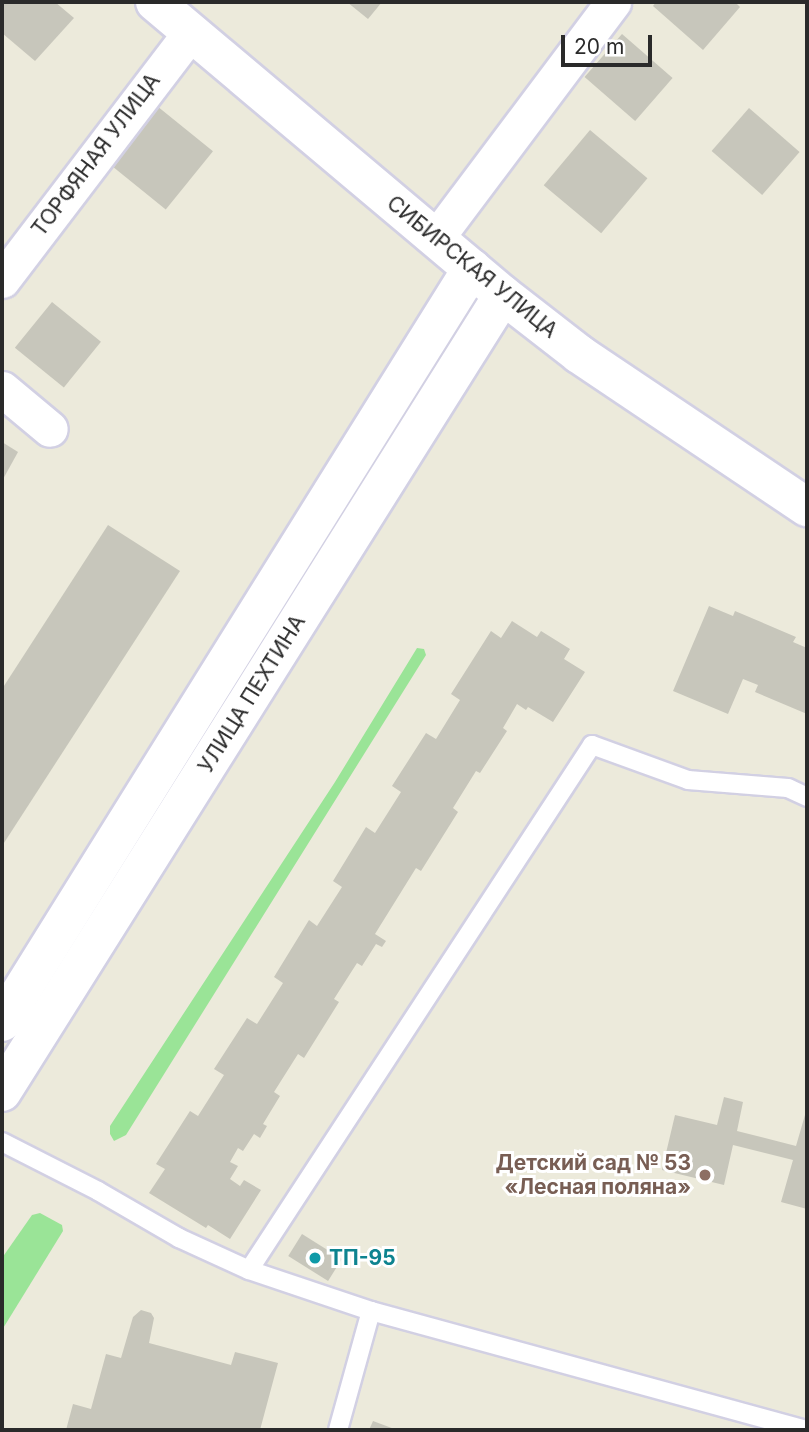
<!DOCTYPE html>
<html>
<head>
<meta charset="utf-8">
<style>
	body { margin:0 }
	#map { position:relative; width:809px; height:1432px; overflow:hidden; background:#eceadb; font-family:Inter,sans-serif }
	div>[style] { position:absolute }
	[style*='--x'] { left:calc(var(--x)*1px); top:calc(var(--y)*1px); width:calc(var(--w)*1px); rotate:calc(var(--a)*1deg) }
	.green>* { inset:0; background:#9ae497 }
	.building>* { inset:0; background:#c7c6bb; transform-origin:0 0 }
	.roads { filter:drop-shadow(2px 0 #d2d0e3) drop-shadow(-2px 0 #d2d0e3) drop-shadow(0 2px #d2d0e3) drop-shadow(0 -2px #d2d0e3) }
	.service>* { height:18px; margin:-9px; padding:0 9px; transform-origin:9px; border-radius:9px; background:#fff }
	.minor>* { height:35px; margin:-17.5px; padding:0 17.5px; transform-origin:17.5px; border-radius:17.5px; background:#fff }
	.tertiary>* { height:38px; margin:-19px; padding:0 19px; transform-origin:19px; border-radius:19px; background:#fff }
	.secondary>* { height:38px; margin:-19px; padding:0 19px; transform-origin:19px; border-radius:19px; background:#fff }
	.dots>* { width:19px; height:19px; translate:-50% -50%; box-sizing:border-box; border:4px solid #fff; border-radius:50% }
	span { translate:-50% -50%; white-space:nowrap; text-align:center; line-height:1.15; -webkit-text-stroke:6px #fff; paint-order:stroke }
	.street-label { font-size:21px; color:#2a2a2a }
	.education-label { font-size:21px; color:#785e54; font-weight:700 }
	.right { translate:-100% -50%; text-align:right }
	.culture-label { font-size:21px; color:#0d838f; font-weight:700 }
	.left { translate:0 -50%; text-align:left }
	.frame { position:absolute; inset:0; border:4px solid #2a2a2a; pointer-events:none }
	.scale { position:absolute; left:561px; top:35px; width:91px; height:32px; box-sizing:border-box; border:4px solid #2a2a2a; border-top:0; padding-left:9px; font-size:21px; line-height:24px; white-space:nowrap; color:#2a2a2a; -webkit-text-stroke:5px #fff; paint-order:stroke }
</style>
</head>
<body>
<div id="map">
	<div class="green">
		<div style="clip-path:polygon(417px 648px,424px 649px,426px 655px,126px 1135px,114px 1141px,110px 1134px,110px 1126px,335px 782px)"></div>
		<div style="clip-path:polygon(40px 1213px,62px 1225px,63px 1231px,2px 1330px,2px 1258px,32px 1215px)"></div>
	</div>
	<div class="building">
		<div style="clip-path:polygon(2px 2px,55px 2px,74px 18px,35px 61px,2px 33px)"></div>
		<div style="clip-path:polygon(347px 2px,382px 2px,368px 19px)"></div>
		<div style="clip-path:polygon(656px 2px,735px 2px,740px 7px,703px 50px,653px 6px)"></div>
		<div style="left:622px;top:34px;width:67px;height:57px;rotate:41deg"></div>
		<div style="left:157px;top:106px;width:72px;height:75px;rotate:39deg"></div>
		<div style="left:749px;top:108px;width:67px;height:57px;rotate:41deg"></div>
		<div style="left:590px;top:130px;width:75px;height:72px;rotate:40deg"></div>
		<div style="left:52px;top:302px;width:63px;height:59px;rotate:39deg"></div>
		<div style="clip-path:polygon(2px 442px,18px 452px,2px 481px)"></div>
		<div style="clip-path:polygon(108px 525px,180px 571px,2px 846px,2px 689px)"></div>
		<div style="clip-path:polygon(709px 606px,733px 616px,735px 611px,796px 637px,793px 642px,807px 648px,807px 714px,755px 692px,758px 685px,743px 679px,728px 714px,673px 691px)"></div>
		<div style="clip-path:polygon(512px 621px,537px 637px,541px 631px,570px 649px,564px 659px,585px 672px,553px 722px,528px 707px,526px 710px,517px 704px,503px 728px,507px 731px,480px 773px,476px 771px,453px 808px,458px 812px,421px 871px,416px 868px,375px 934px,386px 941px,382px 947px,376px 944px,362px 966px,357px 963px,334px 999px,339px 1002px,304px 1058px,298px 1054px,274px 1092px,280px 1096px,263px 1124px,267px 1126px,260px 1138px,254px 1134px,243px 1151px,238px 1148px,230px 1162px,238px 1166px,230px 1179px,240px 1186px,244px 1180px,261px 1190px,230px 1239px,208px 1225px,206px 1228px,149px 1193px,165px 1169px,156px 1164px,190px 1111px,198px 1116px,224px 1075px,214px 1069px,247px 1018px,257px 1024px,283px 983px,274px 977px,309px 920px,317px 926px,342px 887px,333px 881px,366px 827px,375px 833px,401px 792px,392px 786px,426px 733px,436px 739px,460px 700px,451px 694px,491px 631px,501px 638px)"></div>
		<div style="clip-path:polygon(724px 1097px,743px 1102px,737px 1131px,796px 1146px,807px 1108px,807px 1209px,781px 1202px,793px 1160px,733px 1145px,724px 1185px,662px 1170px,675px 1115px,717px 1125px)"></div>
		<div style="left:302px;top:1234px;width:47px;height:26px;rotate:32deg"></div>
		<div style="clip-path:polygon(141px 1310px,151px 1313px,154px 1318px,149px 1343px,231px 1365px,235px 1352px,278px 1363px,260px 1430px,66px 1430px,73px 1404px,91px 1409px,106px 1354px,121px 1358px,133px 1317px)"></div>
		<div style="clip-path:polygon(373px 1421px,397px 1430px,369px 1430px)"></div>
	</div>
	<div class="roads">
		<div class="service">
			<div style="--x:2;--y:1142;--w:108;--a:27"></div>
			<div style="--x:98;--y:1191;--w:94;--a:30.1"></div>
			<div style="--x:179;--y:1238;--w:77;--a:24.6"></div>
			<div style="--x:249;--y:1270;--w:627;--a:-56.84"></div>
			<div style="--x:592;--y:745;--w:102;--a:20"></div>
			<div style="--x:688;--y:780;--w:100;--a:4.6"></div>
			<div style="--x:788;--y:788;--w:21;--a:25"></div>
			<div style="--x:249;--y:1270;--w:129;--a:18.6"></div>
			<div style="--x:371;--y:1311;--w:123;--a:105.5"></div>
			<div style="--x:371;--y:1311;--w:452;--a:15.3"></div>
		</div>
		<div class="minor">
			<div style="--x:436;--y:238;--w:295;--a:-53.1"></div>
			<div style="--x:2;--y:280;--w:312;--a:-52.7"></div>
			<div style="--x:2;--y:389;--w:62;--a:39.8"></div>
		</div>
		<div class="tertiary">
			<div style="--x:2;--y:1022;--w:888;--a:-58.06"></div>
			<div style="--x:2;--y:1092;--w:941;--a:-57.85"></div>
		</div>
		<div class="secondary">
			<div style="--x:155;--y:2;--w:455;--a:40.1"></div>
			<div style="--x:503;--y:295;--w:96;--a:37.8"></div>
			<div style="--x:579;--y:354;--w:275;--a:33.9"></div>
		</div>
	</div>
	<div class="dots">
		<div style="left:705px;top:1175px;background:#8d6e63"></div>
		<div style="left:315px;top:1258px;background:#0f9aa8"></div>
	</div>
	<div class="street-label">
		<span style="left:96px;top:155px;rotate:-53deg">ТОРФЯНАЯ УЛИЦА</span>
		<span style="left:472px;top:267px;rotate:39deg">СИБИРСКАЯ УЛИЦА</span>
		<span style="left:252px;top:694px;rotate:-58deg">УЛИЦА ПЕХТИНА</span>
	</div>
	<div class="education-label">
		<span class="right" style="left:691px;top:1175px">Детский сад № 53<br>«Лесная поляна»</span>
	</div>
	<div class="culture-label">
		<span class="left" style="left:329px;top:1258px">ТП-95</span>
	</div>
	<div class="frame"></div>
	<div class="scale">20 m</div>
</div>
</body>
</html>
